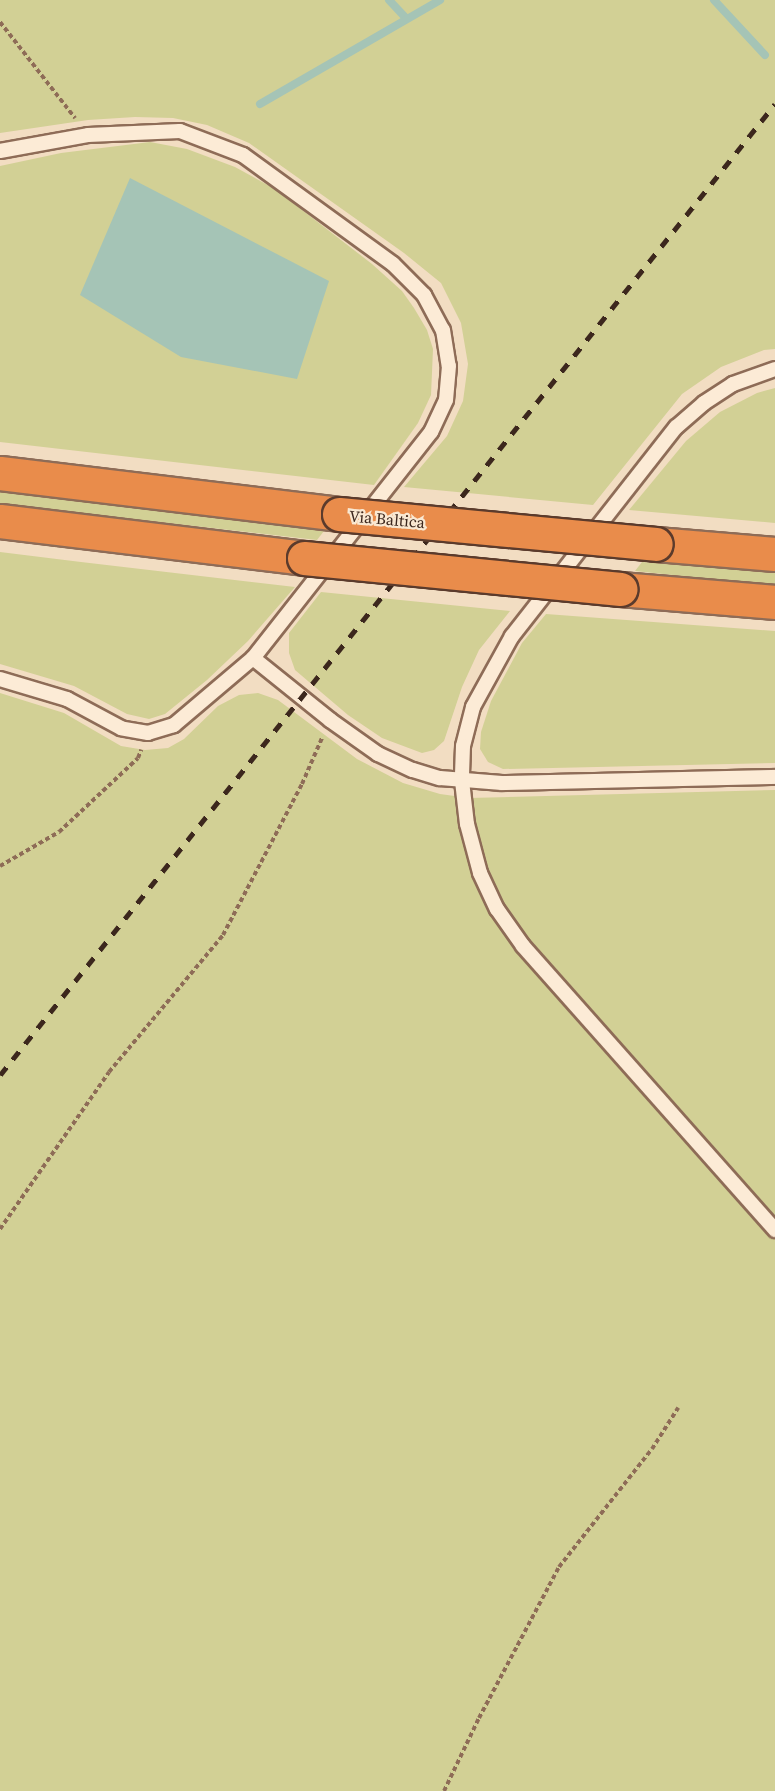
<!DOCTYPE html>
<html>
<head>
<meta charset="utf-8">
<style>
	body { margin:0 }
	#map { position:relative; width:775px; height:1791px; overflow:hidden; background:#f2ddc2; font-family:"Source Serif 4",serif }
	div>[style] { position:absolute }
	[style*='--x'] { left:calc(var(--x)*1px); top:calc(var(--y)*1px); width:calc(var(--w)*1px); rotate:calc(var(--a)*1deg) }
	.green>* { inset:0; background:#d2d095 }
	.water>* { inset:0; background:#a5c4b6 }
	.stream>* { height:8px; margin:-4px; padding:0 4px; transform-origin:4px; border-radius:4px; background:#a5c4b6 }
	.path>* { height:4px; margin-top:-2px; transform-origin:0; background:repeating-linear-gradient(90deg,#8e6c57 0 4.5px,transparent 0 7.5px) }
	.roads { filter:drop-shadow(2px 0 #8e6c57) drop-shadow(-2px 0 #8e6c57) drop-shadow(0 2px #8e6c57) drop-shadow(0 -2px #8e6c57) }
	.service>* { height:14px; margin:-7px; padding:0 7px; transform-origin:7px; border-radius:7px; background:#fcebd6 }
	.motorway>* { height:33px; margin:-16.5px; padding:0 16.5px; transform-origin:16.5px; border-radius:16.5px; background:#e98c4b }
	.rail>* { height:4.5px; margin-top:-2.25px; transform-origin:0; background:repeating-linear-gradient(90deg,#3c271d 0 10px,transparent 0 20px) }
	.bridges { filter:drop-shadow(2px 0 #5b3b2c) drop-shadow(-2px 0 #5b3b2c) drop-shadow(0 2px #5b3b2c) drop-shadow(0 -2px #5b3b2c) }
	.motorway-bridge>* { height:33px; margin:-16.5px; padding:0 16.5px; transform-origin:16.5px; border-radius:16.5px; background:#e98c4b }
	span { translate:-50% -50%; white-space:nowrap; text-align:center; line-height:1.15; -webkit-text-stroke:4.5px #f9e8d2; paint-order:stroke }
	.street-label { font-size:16px; color:#3c271d }
</style>
</head>
<body>
<div id="map">
	<div class="green">
		<div style="clip-path:polygon(0 0,775px 0,775px 349px,764px 350px,721px 367px,682px 394px,593px 505px,404px 487px,447px 436px,463px 401px,468px 364px,461px 323px,441px 283px,404px 253px,249px 143px,207px 125px,173px 118px,135px 117px,88px 120px,0 133px)"></div>
		<div style="clip-path:polygon(150px 142px,187px 149px,235px 167px,275px 189px,372px 264px,402px 291px,414px 308px,427px 330px,433px 349px,431px 395px,418px 423px,374px 485px,0 442px,0 166px,61px 153px)"></div>
		<div style="clip-path:polygon(775px 388px,775px 523px,629px 510px,686px 441px,720px 412px,757px 393px)"></div>
		<div style="clip-path:polygon(0 489px,190px 513px,324px 531px,317px 540px,0 504px)"></div>
		<div style="clip-path:polygon(0 552px,81px 562px,295px 587px,248px 641px,207px 680px,165px 714px,149px 719px,127px 714px,74px 686px,0 664px)"></div>
		<div style="clip-path:polygon(642px 562px,775px 570px,775px 586px,635px 571px)"></div>
		<div style="clip-path:polygon(321px 592px,510px 611px,479px 650px,462px 687px,444px 741px,434px 750px,422px 753px,382px 738px,348px 715px,295px 670px,289px 653px,289px 633px)"></div>
		<div style="clip-path:polygon(546px 614px,775px 631px,775px 763px,503px 769px,488px 762px,480px 749px,481px 732px,491px 701px,522px 643px)"></div>
		<div style="clip-path:polygon(0 693px,64px 713px,121px 746px,145px 750px,168px 748px,184px 739px,218px 706px,239px 695px,258px 693px,278px 700px,357px 759px,403px 783px,440px 794px,469px 798px,775px 790px,775px 1791px,0 1791px)"></div>
	</div>
	<div class="water">
		<div style="clip-path:polygon(130px 178px,329px 281px,297px 379px,181px 357px,80px 295px)"></div>
	</div>
	<div class="stream">
		<div style="--x:389;--y:0;--w:25;--a:47"></div>
		<div style="--x:714;--y:0;--w:75;--a:47.2"></div>
		<div style="--x:260;--y:104;--w:208;--a:-30"></div>
	</div>
	<div class="path">
		<div style="--x:0;--y:22;--w:122;--a:52"></div>
		<div style="--x:0;--y:866;--w:68;--a:-30"></div>
		<div style="--x:59;--y:832;--w:108;--a:-43.1"></div>
		<div style="--x:138;--y:758;--w:9;--a:-69"></div>
		<div style="--x:0;--y:1229;--w:191;--a:-55.2"></div>
		<div style="--x:109;--y:1072;--w:178;--a:-50.2"></div>
		<div style="--x:223;--y:935;--w:170;--a:-62.4"></div>
		<div style="--x:302;--y:784;--w:50;--a:-66.5"></div>
		<div style="--x:444;--y:1791;--w:81;--a:-64.4"></div>
		<div style="--x:479;--y:1718;--w:171;--a:-62.1"></div>
		<div style="--x:559;--y:1567;--w:150;--a:-51.8"></div>
		<div style="--x:652;--y:1449;--w:49;--a:-57.6"></div>
	</div>
	<div class="roads">
		<div class="service">
			<div style="--x:0;--y:151;--w:89;--a:-10.3"></div>
			<div style="--x:88;--y:135;--w:92;--a:-2.5"></div>
			<div style="--x:180;--y:131;--w:67;--a:20.9"></div>
			<div style="--x:243;--y:155;--w:185;--a:36"></div>
			<div style="--x:393;--y:264;--w:44;--a:45"></div>
			<div style="--x:424;--y:295;--w:40;--a:62"></div>
			<div style="--x:443;--y:330;--w:36;--a:81"></div>
			<div style="--x:449;--y:366;--w:34;--a:95"></div>
			<div style="--x:446;--y:400;--w:35;--a:115"></div>
			<div style="--x:431;--y:432;--w:288;--a:128.2"></div>
			<div style="--x:253;--y:658;--w:104;--a:139.7"></div>
			<div style="--x:174;--y:725;--w:27;--a:163"></div>
			<div style="--x:148;--y:733;--w:27;--a:-170"></div>
			<div style="--x:121;--y:728;--w:61;--a:-151.8"></div>
			<div style="--x:67;--y:699;--w:70;--a:-163.4"></div>
			<div style="--x:775;--y:369;--w:45;--a:160.3"></div>
			<div style="--x:733;--y:384;--w:35;--a:147"></div>
			<div style="--x:704;--y:403;--w:37;--a:139"></div>
			<div style="--x:676;--y:427;--w:266;--a:128.1"></div>
			<div style="--x:512;--y:636;--w:81;--a:118.8"></div>
			<div style="--x:473;--y:707;--w:40;--a:104.4"></div>
			<div style="--x:463;--y:746;--w:35;--a:92"></div>
			<div style="--x:462;--y:781;--w:43;--a:83.4"></div>
			<div style="--x:467;--y:824;--w:51;--a:75.1"></div>
			<div style="--x:480;--y:873;--w:40;--a:65"></div>
			<div style="--x:497;--y:909;--w:45;--a:54.9"></div>
			<div style="--x:523;--y:946;--w:380;--a:48.4"></div>
			<div style="--x:253;--y:658;--w:99;--a:38.8"></div>
			<div style="--x:330;--y:720;--w:59;--a:35.3"></div>
			<div style="--x:378;--y:754;--w:38;--a:25"></div>
			<div style="--x:413;--y:770;--w:28;--a:17"></div>
			<div style="--x:440;--y:778;--w:62;--a:4.6"></div>
			<div style="--x:502;--y:783;--w:273;--a:-1.3"></div>
		</div>
		<div class="motorway">
			<div style="--x:0;--y:473;--w:341;--a:6.9"></div>
			<div style="--x:0;--y:521;--w:306;--a:6.9"></div>
			<div style="--x:656;--y:544;--w:119;--a:4.8"></div>
			<div style="--x:620;--y:589;--w:156;--a:4.8"></div>
		</div>
	</div>
	<div class="rail">
		<div style="--x:0;--y:1075;--w:1242;--a:-51.41"></div>
	</div>
	<div class="bridges">
		<div class="motorway-bridge">
			<div style="--x:339;--y:514;--w:318;--a:5.4"></div>
			<div style="--x:304;--y:558;--w:318;--a:5.6"></div>
		</div>
	</div>
	<div class="street-label">
		<span style="left:387px;top:519px;rotate:5deg">Via Baltica</span>
	</div>
</div>
</body>
</html>
